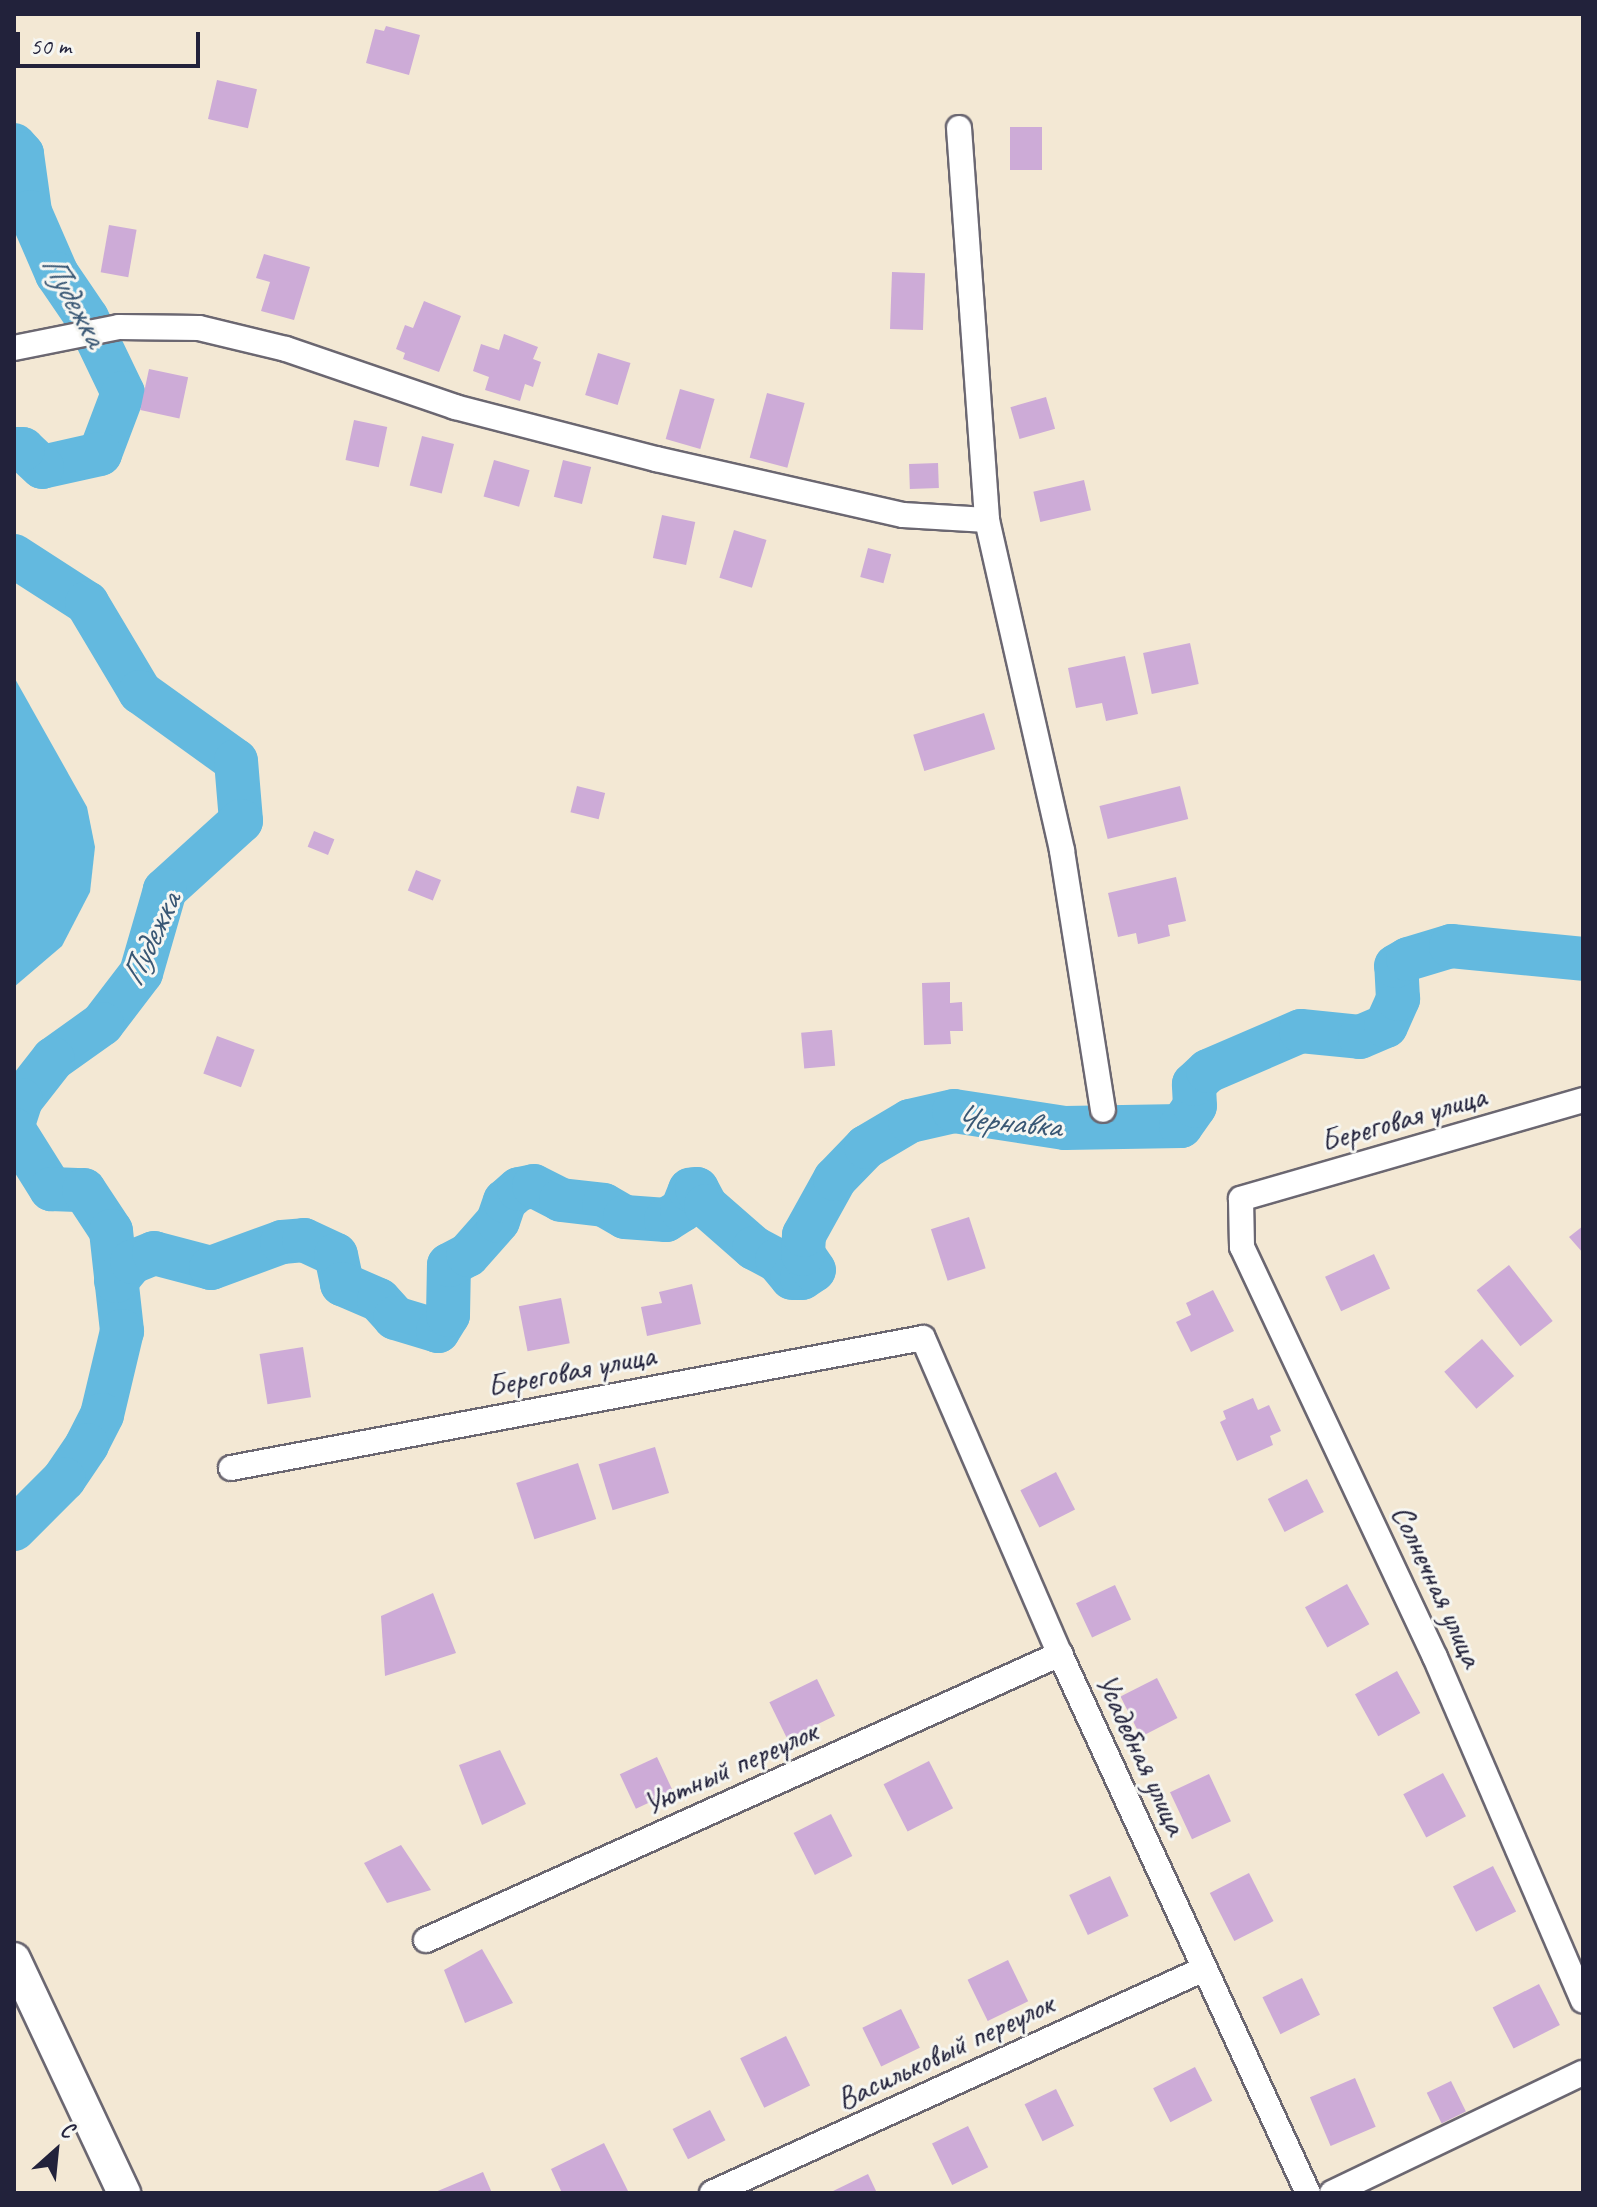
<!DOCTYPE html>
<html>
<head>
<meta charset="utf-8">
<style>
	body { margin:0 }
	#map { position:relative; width:1597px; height:2207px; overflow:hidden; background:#f3e8d4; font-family:Caveat,sans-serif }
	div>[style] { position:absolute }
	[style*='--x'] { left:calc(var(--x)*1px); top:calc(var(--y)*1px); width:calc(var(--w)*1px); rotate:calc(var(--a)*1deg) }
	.water>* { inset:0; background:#63b9df }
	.round { border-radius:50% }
	.river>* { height:44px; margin:-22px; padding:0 22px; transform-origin:22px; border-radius:22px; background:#63b9df }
	.building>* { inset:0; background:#cdabd7; transform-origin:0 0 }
	.roads { filter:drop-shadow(2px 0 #6b6771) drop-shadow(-2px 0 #6b6771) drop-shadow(0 2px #6b6771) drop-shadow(0 -2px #6b6771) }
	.minor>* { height:24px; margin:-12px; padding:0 12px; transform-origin:12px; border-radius:12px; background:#fff }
	.tertiary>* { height:32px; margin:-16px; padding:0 16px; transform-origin:16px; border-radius:16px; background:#fff }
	span { translate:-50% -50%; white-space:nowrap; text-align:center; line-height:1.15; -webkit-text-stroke:6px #f6f6f2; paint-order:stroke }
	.street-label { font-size:32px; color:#22223b }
	.water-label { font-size:34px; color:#395774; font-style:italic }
	.frame { position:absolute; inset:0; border:16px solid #22223b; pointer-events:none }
	.north { position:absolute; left:16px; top:2111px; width:80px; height:80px; -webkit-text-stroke:6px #f6f6f2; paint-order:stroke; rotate:27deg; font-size:22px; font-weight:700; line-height:32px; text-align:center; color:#22223b }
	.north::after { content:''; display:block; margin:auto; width:28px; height:36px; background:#22223b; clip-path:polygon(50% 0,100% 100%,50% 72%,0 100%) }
	.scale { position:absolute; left:16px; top:32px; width:184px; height:36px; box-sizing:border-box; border:4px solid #22223b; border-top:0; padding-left:10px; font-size:24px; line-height:28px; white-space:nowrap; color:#22223b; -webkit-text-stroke:6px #f6f6f2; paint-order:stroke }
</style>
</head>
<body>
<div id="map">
	<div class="water">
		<div style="clip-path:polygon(14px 677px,87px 807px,95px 847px,90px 892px,62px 946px,14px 987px)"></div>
		<div class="round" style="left:1502px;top:936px;width:32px;height:32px"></div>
		<div style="clip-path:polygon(1326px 1020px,1342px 1020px,1348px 1036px,1354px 1037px,1351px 1050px,1331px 1056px,1320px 1048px,1308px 1030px)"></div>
	</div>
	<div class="river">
		<div style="--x:14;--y:145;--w:12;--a:48"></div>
		<div style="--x:22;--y:154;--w:59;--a:82.1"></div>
		<div style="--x:30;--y:212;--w:68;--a:66.5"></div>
		<div style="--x:57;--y:274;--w:53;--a:55.7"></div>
		<div style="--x:87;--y:318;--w:83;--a:64.4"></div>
		<div style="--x:123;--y:393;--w:65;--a:110.7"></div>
		<div style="--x:100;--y:454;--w:59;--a:167.4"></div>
		<div style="--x:42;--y:467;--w:26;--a:-137"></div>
		<div style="--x:23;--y:449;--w:9;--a:180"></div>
		<div style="--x:14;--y:556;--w:87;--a:32.8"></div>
		<div style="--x:87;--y:603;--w:104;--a:59.2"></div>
		<div style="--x:140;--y:692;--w:118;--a:35.7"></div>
		<div style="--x:236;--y:761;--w:60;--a:85.2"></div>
		<div style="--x:241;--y:821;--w:103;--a:137.8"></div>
		<div style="--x:165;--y:890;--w:86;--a:106.1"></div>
		<div style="--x:141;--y:973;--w:64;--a:127.4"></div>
		<div style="--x:102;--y:1024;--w:60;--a:144.5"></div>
		<div style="--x:53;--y:1059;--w:52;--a:128"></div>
		<div style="--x:21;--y:1100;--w:23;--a:108"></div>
		<div style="--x:14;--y:1130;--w:70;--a:57.9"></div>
		<div style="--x:51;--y:1189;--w:33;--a:2"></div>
		<div style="--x:84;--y:1190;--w:49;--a:56.6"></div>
		<div style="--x:111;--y:1231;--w:101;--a:83.7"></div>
		<div style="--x:122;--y:1331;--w:86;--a:103.4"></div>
		<div style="--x:102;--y:1415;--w:34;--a:117"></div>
		<div style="--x:87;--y:1445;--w:41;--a:124.1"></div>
		<div style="--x:64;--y:1479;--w:71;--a:135"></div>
		<div style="--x:116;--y:1281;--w:25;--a:-50"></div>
		<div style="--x:132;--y:1262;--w:24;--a:-22"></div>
		<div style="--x:154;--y:1253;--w:59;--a:14.7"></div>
		<div style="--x:211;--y:1268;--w:76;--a:-20.1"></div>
		<div style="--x:282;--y:1242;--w:22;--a:-5"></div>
		<div style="--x:304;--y:1240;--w:35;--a:25"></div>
		<div style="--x:336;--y:1255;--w:30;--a:78"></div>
		<div style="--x:342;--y:1284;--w:40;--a:23.4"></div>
		<div style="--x:379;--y:1300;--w:24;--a:48"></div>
		<div style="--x:395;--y:1318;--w:45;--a:16.8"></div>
		<div style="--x:438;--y:1331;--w:19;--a:-58"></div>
		<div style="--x:448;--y:1315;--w:50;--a:-88.9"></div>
		<div style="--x:449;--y:1265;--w:21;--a:-28"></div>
		<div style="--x:468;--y:1255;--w:45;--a:-48.6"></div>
		<div style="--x:498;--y:1221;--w:21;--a:-71"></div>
		<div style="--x:505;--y:1201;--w:18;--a:-41"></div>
		<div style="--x:519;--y:1189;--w:15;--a:-11"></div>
		<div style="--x:534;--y:1186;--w:30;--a:27"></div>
		<div style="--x:561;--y:1200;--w:43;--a:6.6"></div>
		<div style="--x:604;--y:1205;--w:24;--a:30"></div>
		<div style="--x:625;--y:1217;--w:41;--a:4.2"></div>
		<div style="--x:666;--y:1220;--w:19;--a:-32"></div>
		<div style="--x:682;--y:1210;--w:22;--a:-68"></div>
		<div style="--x:690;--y:1190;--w:7;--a:-8"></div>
		<div style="--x:697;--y:1189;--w:19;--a:62"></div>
		<div style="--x:706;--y:1206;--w:64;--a:41.2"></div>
		<div style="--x:754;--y:1248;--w:26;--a:28"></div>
		<div style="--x:777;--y:1260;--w:23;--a:50"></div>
		<div style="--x:792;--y:1278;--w:10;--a:0"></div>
		<div style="--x:802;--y:1278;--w:14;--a:-34"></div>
		<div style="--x:814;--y:1270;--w:19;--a:-125"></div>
		<div style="--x:803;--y:1254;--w:19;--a:-87"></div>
		<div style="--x:804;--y:1235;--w:64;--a:-61"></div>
		<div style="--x:835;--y:1179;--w:45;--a:-45.9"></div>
		<div style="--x:866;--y:1147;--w:51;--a:-30.6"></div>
		<div style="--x:910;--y:1121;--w:45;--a:-12.8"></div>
		<div style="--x:954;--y:1111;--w:112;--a:8.7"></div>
		<div style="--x:1065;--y:1128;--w:116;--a:-1"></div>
		<div style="--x:1181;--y:1126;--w:24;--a:-55"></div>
		<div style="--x:1195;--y:1106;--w:22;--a:-93"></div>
		<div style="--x:1194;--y:1084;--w:19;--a:-43"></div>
		<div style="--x:1208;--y:1071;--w:101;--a:-23.3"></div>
		<div style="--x:1301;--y:1031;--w:59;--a:5.8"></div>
		<div style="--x:1360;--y:1037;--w:28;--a:-23"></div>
		<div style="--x:1386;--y:1026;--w:30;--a:-66"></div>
		<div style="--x:1398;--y:999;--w:33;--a:-93"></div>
		<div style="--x:1396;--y:966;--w:14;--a:-30"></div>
		<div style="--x:1408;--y:959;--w:45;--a:-16.8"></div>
		<div style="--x:1451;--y:946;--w:133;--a:5.6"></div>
	</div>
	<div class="building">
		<div style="clip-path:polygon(386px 26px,420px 35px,409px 75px,366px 63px,375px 29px,384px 31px)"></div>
		<div style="left:217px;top:80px;width:41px;height:40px;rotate:13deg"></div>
		<div style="left:1010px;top:127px;width:32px;height:43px"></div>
		<div style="left:109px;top:225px;width:28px;height:48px;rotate:10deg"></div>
		<div style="clip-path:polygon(264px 254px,310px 267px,294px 320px,261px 311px,270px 282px,256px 278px)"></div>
		<div style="left:892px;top:272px;width:33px;height:57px;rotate:2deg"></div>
		<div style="clip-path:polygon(424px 301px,461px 316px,439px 372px,403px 359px,405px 353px,396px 349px,405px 325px,413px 328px)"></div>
		<div style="clip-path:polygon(504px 334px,538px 347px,533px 359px,541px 362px,533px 387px,525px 384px,520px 401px,485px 390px,489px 377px,473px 371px,481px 344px,499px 350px)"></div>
		<div style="left:598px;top:353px;width:34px;height:44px;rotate:17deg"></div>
		<div style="left:149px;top:369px;width:40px;height:42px;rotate:12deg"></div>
		<div style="left:680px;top:389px;width:36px;height:52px;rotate:16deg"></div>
		<div style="left:767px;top:393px;width:39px;height:67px;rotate:15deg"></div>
		<div style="left:1046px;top:397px;width:33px;height:37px;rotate:74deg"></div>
		<div style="left:354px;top:420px;width:34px;height:41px;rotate:12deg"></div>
		<div style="left:422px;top:436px;width:33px;height:51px;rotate:14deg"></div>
		<div style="left:494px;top:460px;width:37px;height:38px;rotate:16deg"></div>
		<div style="left:563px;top:460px;width:29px;height:38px;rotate:14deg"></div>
		<div style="left:938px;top:463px;width:25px;height:29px;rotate:88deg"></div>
		<div style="left:1084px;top:480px;width:31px;height:52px;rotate:77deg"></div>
		<div style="left:662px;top:515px;width:34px;height:44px;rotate:12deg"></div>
		<div style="left:734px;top:530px;width:34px;height:50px;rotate:17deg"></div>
		<div style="left:868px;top:548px;width:24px;height:30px;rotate:15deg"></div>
		<div style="left:1190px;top:643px;width:42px;height:48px;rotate:78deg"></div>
		<div style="clip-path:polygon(1125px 656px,1138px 714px,1106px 721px,1102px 703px,1076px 708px,1068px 668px)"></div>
		<div style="left:984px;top:713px;width:38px;height:74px;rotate:73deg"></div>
		<div style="left:577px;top:786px;width:29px;height:27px;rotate:14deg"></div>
		<div style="left:1180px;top:786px;width:34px;height:83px;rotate:76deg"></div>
		<div style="left:314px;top:831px;width:22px;height:17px;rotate:22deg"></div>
		<div style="left:416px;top:870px;width:27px;height:22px;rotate:22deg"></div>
		<div style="clip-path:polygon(1176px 877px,1186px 921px,1168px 925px,1170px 936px,1138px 944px,1136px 933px,1118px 937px,1108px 893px)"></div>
		<div style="clip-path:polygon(950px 982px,950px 1003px,962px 1002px,963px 1031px,950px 1031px,951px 1044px,924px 1045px,922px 983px)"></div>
		<div style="left:832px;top:1030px;width:36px;height:31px;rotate:85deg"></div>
		<div style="left:217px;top:1036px;width:40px;height:40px;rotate:20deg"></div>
		<div style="left:969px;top:1217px;width:54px;height:40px;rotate:72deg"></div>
		<div style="clip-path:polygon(1583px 1226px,1583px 1253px,1569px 1237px)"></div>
		<div style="left:1374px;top:1254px;width:38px;height:54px;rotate:65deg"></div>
		<div style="left:1509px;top:1265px;width:71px;height:41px;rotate:52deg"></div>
		<div style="clip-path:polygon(692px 1284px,701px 1324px,647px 1336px,641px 1307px,662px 1303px,659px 1292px)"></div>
		<div style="clip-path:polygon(1213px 1290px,1234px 1331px,1191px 1352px,1176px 1322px,1191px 1315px,1186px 1303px)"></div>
		<div style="left:561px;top:1298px;width:46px;height:43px;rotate:79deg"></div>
		<div style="left:1482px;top:1339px;width:49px;height:50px;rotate:49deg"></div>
		<div style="left:303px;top:1347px;width:51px;height:44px;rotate:81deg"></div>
		<div style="clip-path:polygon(1253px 1398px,1258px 1410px,1269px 1405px,1281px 1431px,1270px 1436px,1273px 1445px,1237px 1461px,1220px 1422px,1226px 1419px,1223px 1411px)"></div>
		<div style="left:655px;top:1447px;width:48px;height:59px;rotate:73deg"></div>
		<div style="left:578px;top:1463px;width:59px;height:65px;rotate:72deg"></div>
		<div style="left:1056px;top:1472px;width:42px;height:40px;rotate:63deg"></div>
		<div style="left:1307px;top:1479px;width:37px;height:44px;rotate:63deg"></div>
		<div style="left:1347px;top:1584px;width:46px;height:48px;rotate:61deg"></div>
		<div style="left:1115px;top:1585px;width:38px;height:43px;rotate:65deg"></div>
		<div style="clip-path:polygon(433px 1593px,456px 1653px,385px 1676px,381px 1616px)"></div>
		<div style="left:1397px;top:1671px;width:48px;height:48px;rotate:61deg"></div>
		<div style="left:1157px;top:1678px;width:45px;height:41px;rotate:63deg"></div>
		<div style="left:817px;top:1679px;width:41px;height:53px;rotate:64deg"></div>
		<div style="clip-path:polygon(500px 1750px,526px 1804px,482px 1825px,459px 1765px)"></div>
		<div style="left:657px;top:1757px;width:38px;height:41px;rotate:65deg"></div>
		<div style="left:929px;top:1761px;width:53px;height:51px;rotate:63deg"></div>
		<div style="left:1443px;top:1773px;width:49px;height:45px;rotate:62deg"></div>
		<div style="left:1209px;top:1774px;width:52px;height:43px;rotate:65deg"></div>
		<div style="left:831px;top:1814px;width:47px;height:42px;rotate:63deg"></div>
		<div style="clip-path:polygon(401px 1845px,431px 1890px,387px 1903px,364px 1863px)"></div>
		<div style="left:1493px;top:1866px;width:51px;height:45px;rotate:63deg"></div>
		<div style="left:1249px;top:1873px;width:54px;height:44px;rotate:63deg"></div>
		<div style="left:1110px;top:1876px;width:44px;height:45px;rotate:65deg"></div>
		<div style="clip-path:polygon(482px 1949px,513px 2003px,465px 2023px,444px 1970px)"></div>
		<div style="left:1008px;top:1960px;width:46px;height:45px;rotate:64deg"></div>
		<div style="left:1302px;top:1978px;width:41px;height:44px;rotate:64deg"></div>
		<div style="left:1539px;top:1984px;width:46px;height:52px;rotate:63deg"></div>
		<div style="left:901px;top:2009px;width:43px;height:43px;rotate:64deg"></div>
		<div style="left:786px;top:2036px;width:55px;height:51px;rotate:64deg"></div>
		<div style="left:1195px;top:2067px;width:38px;height:47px;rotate:63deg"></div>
		<div style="left:1355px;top:2078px;width:53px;height:49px;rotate:67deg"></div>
		<div style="left:1451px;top:2081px;width:34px;height:27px;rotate:64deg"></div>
		<div style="left:1056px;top:2089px;width:41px;height:35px;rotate:64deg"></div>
		<div style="left:710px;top:2110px;width:34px;height:42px;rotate:63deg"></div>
		<div style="left:968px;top:2126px;width:46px;height:40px;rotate:64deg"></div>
		<div style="clip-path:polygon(604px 2143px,629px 2193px,562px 2193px,551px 2169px)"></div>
		<div style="clip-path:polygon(483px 2172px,492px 2193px,433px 2193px)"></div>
		<div style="clip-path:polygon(868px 2174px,877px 2193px,829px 2193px)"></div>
	</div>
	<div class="roads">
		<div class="minor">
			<div style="--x:959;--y:128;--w:393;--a:85.9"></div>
			<div style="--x:987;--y:520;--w:339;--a:77.2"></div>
			<div style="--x:1062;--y:851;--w:262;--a:81"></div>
			<div style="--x:14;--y:348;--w:107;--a:-11.3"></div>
			<div style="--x:119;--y:327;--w:80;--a:0.7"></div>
			<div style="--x:199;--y:328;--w:89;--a:13.6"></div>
			<div style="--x:286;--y:349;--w:179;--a:18.9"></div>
			<div style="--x:455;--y:407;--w:208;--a:14.5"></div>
			<div style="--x:656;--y:459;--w:253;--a:12.8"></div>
			<div style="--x:903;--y:515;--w:84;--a:3.4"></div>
			<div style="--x:1583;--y:1100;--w:356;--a:163.9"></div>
			<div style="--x:1241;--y:1199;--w:48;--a:88.8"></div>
			<div style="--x:1242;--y:1247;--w:453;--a:64.8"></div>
			<div style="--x:1435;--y:1657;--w:374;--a:66.7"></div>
			<div style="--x:231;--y:1468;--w:704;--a:-10.64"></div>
			<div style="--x:923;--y:1338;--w:344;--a:66.6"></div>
			<div style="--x:1060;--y:1654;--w:593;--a:65.29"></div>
			<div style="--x:426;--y:1940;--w:696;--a:-24.28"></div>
			<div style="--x:712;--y:2193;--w:541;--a:-24.48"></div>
			<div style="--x:1332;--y:2193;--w:278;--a:-25.6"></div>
		</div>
		<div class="tertiary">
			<div style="--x:14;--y:1959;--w:259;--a:64.8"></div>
		</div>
	</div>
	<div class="street-label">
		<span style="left:1403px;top:1119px;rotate:-16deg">Береговая улица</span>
		<span style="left:571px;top:1371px;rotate:-11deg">Береговая улица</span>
		<span style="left:1437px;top:1586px;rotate:65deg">Солнечная улица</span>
		<span style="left:1141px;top:1754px;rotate:65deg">Усадебная улица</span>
		<span style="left:730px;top:1768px;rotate:-24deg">Уютный переулок</span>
		<span style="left:945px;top:2052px;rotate:-25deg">Васильковый переулок</span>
	</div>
	<div class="water-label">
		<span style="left:75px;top:300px;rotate:61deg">Пудежка</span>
		<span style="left:150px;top:939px;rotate:-65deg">Пудежка</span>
		<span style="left:1008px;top:1121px;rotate:5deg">Чернавка</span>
	</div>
	<div class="frame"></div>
	<div class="north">С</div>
	<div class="scale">50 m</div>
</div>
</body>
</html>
